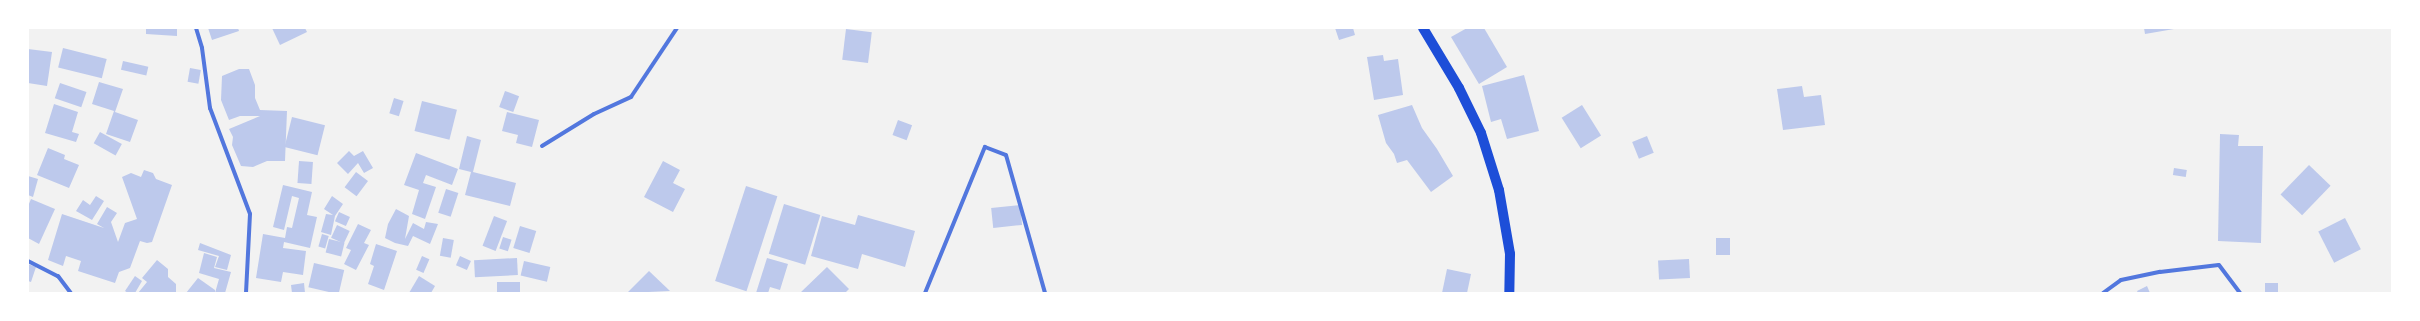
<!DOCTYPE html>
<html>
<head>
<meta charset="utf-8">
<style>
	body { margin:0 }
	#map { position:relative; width:2420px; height:321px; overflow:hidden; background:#f2f2f2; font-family:"Alegreya Sans",sans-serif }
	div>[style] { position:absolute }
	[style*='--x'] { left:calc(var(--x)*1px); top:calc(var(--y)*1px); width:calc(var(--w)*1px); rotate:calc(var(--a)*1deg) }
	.building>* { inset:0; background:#bdc9ec; transform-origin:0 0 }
	.minor>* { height:4px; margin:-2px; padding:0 2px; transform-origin:2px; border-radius:2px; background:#5277de }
	.primary>* { height:10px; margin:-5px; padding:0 5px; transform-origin:5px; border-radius:5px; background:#1d4ed8 }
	span { translate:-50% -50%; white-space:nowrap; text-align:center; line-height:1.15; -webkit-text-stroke:4px #fff; paint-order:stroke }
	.frame { position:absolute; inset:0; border:29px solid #fff; pointer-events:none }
</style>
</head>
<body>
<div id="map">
	<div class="building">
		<div style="clip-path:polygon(146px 28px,177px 28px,177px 36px,146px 34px)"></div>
		<div style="clip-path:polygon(208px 28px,238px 28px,239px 31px,212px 40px)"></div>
		<div style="clip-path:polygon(272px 28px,305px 28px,307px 32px,280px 45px)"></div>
		<div style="clip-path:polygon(1335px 28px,1353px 28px,1355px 35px,1339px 40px)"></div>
		<div style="clip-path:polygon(1467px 28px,1484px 28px,1507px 67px,1479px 84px,1451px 37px)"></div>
		<div style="clip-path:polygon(2144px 28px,2174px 28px,2174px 29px,2145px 34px)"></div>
		<div style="left:846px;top:29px;width:26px;height:31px;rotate:7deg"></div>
		<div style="left:63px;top:48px;width:45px;height:20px;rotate:14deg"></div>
		<div style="clip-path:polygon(28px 49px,52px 52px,47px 86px,28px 83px)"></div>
		<div style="clip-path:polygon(1383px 55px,1384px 61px,1398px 59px,1403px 95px,1374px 100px,1367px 57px)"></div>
		<div style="left:123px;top:61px;width:26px;height:9px;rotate:13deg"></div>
		<div style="left:190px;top:68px;width:11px;height:14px;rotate:10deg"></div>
		<div style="clip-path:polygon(239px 69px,249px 69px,255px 85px,255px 98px,260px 110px,287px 111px,285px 161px,267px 161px,253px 167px,241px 166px,232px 145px,233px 137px,229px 129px,260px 116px,240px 116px,229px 120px,221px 100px,222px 76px)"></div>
		<div style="clip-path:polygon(1524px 75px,1539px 131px,1507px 139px,1501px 119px,1491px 122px,1482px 86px)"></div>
		<div style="clip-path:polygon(99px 82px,123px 89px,115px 112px,138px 120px,130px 142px,106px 134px,114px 111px,92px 104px)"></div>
		<div style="left:60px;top:83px;width:28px;height:16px;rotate:19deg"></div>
		<div style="clip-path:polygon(1802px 86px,1804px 97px,1821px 95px,1825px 125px,1783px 130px,1777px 89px)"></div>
		<div style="left:505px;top:91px;width:15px;height:17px;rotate:20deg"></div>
		<div style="left:394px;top:98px;width:10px;height:16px;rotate:17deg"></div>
		<div style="left:422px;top:101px;width:36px;height:31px;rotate:14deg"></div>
		<div style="clip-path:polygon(54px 104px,78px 112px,72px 132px,79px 134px,76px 142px,45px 133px)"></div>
		<div style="clip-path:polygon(1412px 105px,1422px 128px,1437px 149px,1453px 176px,1431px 192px,1407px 160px,1397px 163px,1394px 154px,1386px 143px,1378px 115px)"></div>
		<div style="left:1582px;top:105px;width:36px;height:24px;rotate:58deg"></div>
		<div style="clip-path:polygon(507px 112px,539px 120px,532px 147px,516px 143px,518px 135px,502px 131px)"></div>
		<div style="left:292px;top:117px;width:34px;height:31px;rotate:14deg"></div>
		<div style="left:898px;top:120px;width:15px;height:16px;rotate:20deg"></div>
		<div style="left:100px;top:132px;width:25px;height:13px;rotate:29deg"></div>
		<div style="clip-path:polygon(2220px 134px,2239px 135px,2238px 146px,2263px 146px,2261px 243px,2218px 241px)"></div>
		<div style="clip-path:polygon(467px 136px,481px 140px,473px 172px,516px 183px,510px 206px,465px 195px,471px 172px,459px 169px)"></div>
		<div style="left:1647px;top:136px;width:18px;height:16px;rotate:68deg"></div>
		<div style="clip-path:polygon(48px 148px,65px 155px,64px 159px,79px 165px,69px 188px,37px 175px)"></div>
		<div style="clip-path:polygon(349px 151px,354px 156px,363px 151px,373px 168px,364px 173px,358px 163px,348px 174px,337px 163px)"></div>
		<div style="clip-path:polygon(416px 153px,458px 169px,452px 185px,426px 175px,423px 183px,436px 187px,425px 219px,412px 214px,419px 190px,404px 185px)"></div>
		<div style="left:299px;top:161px;width:14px;height:22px;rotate:4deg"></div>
		<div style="clip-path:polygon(663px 161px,680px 170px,673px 183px,685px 189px,673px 212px,644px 197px)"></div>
		<div style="left:2309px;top:165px;width:30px;height:41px;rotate:44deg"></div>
		<div style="left:2174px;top:168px;width:13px;height:7px;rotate:9deg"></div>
		<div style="clip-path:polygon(144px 170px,153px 173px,156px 179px,172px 185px,152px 242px,147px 243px,140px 241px,130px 268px,119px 272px,115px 283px,78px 271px,81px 261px,66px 256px,63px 266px,48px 260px,62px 214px,104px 228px,97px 224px,107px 207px,117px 213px,111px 222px,118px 242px,125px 223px,137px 219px,122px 177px,131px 173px,141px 177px)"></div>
		<div style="left:356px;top:172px;width:15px;height:19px;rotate:37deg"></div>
		<div style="clip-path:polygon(28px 176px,38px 179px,33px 197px,28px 195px)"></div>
		<div style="clip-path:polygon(283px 185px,312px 192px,307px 215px,317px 217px,310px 248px,284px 242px,283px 248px,306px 251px,303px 275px,283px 272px,281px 282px,256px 278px,263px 234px,285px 238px,287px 227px,292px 228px,299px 198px,292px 196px,284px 230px,273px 227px)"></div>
		<div style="left:746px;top:186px;width:33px;height:100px;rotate:18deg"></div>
		<div style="left:446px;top:189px;width:13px;height:25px;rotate:18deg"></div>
		<div style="clip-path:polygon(96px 196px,104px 201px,92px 220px,76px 211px,83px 200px,90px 205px)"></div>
		<div style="clip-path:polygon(332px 196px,343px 204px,335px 216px,331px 235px,321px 232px,326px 214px,333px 215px,324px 209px)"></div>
		<div style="clip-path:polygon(31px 199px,55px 209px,39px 244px,28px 238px,28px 206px)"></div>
		<div style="left:784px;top:204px;width:38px;height:52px;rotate:17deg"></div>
		<div style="left:1020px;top:205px;width:20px;height:29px;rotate:84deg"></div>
		<div style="clip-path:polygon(396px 209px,409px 216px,405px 239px,413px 223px,424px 229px,426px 222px,438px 224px,430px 244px,413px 236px,408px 246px,395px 243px,385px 238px,388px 224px)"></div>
		<div style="left:339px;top:212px;width:12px;height:10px;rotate:24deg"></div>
		<div style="clip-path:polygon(858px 215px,915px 231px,905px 267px,862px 254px,858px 269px,811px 256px,822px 216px,855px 225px)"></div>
		<div style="left:494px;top:216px;width:14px;height:32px;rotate:21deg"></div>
		<div style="left:2345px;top:218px;width:35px;height:30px;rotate:63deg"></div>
		<div style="clip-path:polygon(358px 224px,371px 230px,364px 243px,369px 245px,356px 270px,344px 264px,351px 250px,346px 248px)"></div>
		<div style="left:337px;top:225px;width:14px;height:14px;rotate:25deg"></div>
		<div style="left:520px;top:226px;width:17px;height:23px;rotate:17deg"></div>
		<div style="left:322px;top:234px;width:7px;height:13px;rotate:16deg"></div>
		<div style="left:503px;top:237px;width:9px;height:12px;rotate:18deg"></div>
		<div style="left:443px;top:238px;width:11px;height:18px;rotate:10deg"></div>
		<div style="left:1716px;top:238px;width:14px;height:17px"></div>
		<div style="left:329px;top:239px;width:16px;height:14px;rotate:14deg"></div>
		<div style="clip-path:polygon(200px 243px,231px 255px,227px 270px,215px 267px,219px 256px,198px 250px)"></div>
		<div style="clip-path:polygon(376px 244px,397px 251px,384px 290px,368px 284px,374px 266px,370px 264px)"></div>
		<div style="clip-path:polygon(204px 253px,217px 257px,214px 268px,231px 272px,225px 293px,215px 293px,219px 279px,199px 273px)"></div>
		<div style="left:422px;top:256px;width:8px;height:15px;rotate:23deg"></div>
		<div style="left:460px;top:256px;width:12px;height:10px;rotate:24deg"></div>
		<div style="left:517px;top:258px;width:17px;height:43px;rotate:87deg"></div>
		<div style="clip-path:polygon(767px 258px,788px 264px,780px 290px,770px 287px,768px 293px,756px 293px)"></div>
		<div style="left:1689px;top:259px;width:19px;height:31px;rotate:87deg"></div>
		<div style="clip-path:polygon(157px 260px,168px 269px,168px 277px,176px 284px,176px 293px,138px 293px,147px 282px,142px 278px)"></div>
		<div style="left:524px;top:261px;width:27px;height:15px;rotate:13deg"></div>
		<div style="left:314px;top:263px;width:31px;height:25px;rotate:13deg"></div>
		<div style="clip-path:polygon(28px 264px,36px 267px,31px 282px,28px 281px)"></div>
		<div style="clip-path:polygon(827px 267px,849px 289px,845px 293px,800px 293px)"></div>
		<div style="clip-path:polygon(1447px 269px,1471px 274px,1467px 293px,1442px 293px)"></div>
		<div style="clip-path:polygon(649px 271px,670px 291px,627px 293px)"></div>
		<div style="clip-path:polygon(135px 276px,142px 281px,135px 293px,128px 293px,125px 291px)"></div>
		<div style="clip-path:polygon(419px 276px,435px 286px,431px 293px,409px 293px)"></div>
		<div style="clip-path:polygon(198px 278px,215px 290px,215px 293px,186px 293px)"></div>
		<div style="left:497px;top:282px;width:23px;height:11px"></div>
		<div style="clip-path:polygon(304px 283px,305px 293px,292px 293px,291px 285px)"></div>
		<div style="left:2278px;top:283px;width:10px;height:13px;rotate:90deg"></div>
		<div style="clip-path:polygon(2147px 286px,2150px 293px,2138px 293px,2137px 291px)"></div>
	</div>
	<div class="minor">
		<div style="--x:196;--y:28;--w:21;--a:73"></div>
		<div style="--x:202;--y:48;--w:61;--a:82.4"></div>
		<div style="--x:210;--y:108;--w:113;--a:69.3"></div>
		<div style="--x:250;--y:214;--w:79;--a:92.9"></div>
		<div style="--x:542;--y:146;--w:61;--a:-31.6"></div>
		<div style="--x:594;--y:114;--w:41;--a:-24.7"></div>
		<div style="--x:631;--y:97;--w:83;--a:-56.3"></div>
		<div style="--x:28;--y:261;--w:34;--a:27"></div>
		<div style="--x:58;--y:276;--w:21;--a:53"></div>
		<div style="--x:925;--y:293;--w:158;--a:-67.7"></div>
		<div style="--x:985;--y:147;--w:22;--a:21"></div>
		<div style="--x:1006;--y:155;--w:143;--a:74.2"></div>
		<div style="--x:2103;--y:293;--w:22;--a:-36"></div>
		<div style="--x:2121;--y:280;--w:40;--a:-12"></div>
		<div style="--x:2160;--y:272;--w:59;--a:-6.8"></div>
		<div style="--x:2219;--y:265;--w:35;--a:53"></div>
	</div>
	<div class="primary">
		<div style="--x:1423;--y:28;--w:70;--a:59"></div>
		<div style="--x:1459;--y:88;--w:50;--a:63.9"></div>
		<div style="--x:1481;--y:133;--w:60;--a:72.5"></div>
		<div style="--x:1499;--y:190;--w:65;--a:80.2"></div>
		<div style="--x:1510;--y:254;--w:39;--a:91"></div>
	</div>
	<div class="frame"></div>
</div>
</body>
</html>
